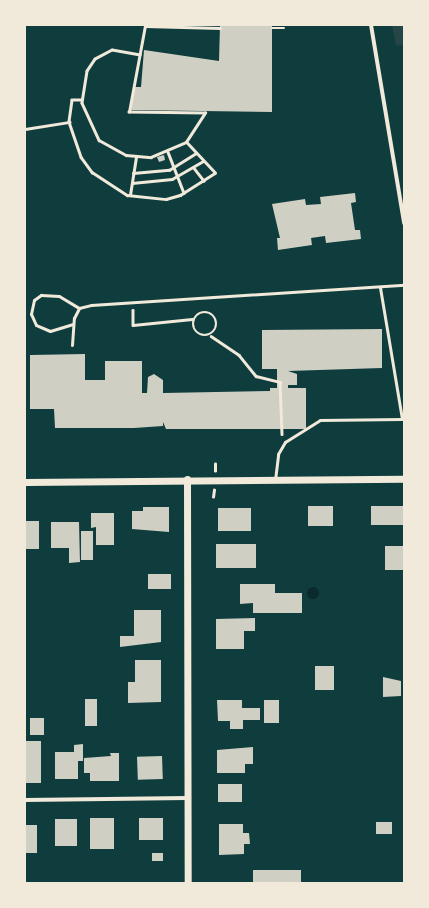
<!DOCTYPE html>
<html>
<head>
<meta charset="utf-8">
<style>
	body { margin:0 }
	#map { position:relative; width:429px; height:908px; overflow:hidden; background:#0f3d3e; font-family:"IBM Plex Sans",sans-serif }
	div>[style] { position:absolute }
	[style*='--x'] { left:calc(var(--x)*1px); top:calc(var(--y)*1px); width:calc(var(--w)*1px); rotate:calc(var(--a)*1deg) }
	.green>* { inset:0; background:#244646 }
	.water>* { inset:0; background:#0a2a2b }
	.round { border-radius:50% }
	.building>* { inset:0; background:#cfcfc3; transform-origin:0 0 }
	.path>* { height:2.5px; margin:-1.25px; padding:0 1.25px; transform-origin:1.25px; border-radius:1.25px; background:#f1e9da }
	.path>.ring { margin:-1.25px; padding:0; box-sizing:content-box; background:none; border:2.5px solid #f1e9da; border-radius:50% }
	.service>* { height:3px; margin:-1.5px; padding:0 1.5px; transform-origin:1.5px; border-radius:1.5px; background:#f1e9da }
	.minor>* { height:4px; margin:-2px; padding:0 2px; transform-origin:2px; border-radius:2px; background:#f1e9da }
	.tertiary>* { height:7px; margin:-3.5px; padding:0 3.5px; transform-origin:3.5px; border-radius:3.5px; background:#f1e9da }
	span { translate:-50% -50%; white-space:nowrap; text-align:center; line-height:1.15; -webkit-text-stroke:3px #f1e9da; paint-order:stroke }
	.frame { position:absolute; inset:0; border:26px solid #f1e9da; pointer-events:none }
</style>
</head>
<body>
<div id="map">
	<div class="green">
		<div style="clip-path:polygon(392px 25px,404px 25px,404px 45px,396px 46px)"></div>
	</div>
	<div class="water">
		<div class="round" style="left:307px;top:587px;width:12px;height:12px"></div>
	</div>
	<div class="building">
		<div style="clip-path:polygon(220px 25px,272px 25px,272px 112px,131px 110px,134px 87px,141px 87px,144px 50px,219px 61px)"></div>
		<div style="clip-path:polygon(164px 155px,165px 160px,159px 162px,157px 157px)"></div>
		<div style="clip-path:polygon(355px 193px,356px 202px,351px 203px,355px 230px,360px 230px,361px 239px,326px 243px,325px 236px,311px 238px,312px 245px,278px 250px,277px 238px,280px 238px,272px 204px,305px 199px,306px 205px,321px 204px,320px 197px)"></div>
		<div style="clip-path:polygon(382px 329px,382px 368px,288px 371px,297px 374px,297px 385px,288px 385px,288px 388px,306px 388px,306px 429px,166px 429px,163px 422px,163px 426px,134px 428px,55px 428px,54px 409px,30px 409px,30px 355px,85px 354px,85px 380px,105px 380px,105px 361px,142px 361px,142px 393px,147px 393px,148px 377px,154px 374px,163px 380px,163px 393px,270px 391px,270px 388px,277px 388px,277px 369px,262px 369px,262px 330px)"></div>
		<div style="left:308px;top:506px;width:25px;height:20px"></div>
		<div style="left:371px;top:506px;width:33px;height:19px"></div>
		<div style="clip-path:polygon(143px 507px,169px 507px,169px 532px,132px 529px,132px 511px,143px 511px)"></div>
		<div style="left:251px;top:508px;width:23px;height:33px;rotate:90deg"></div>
		<div style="clip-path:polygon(91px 513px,114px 513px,114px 545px,96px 545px,96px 527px,91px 528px)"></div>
		<div style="left:25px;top:521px;width:14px;height:28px"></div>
		<div style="clip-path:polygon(51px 522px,79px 522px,80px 562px,69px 563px,69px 548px,51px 548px)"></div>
		<div style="left:81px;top:531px;width:12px;height:29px"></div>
		<div style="left:216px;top:544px;width:40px;height:24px"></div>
		<div style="left:385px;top:546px;width:19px;height:24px"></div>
		<div style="left:148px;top:574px;width:23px;height:15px"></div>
		<div style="clip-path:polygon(240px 584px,275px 584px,275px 593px,302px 593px,302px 613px,253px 613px,253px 603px,240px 604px)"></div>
		<div style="clip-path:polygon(134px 610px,161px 610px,161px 642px,120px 647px,120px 636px,134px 636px)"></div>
		<div style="clip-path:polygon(255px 618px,255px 631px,244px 631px,244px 649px,216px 649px,216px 619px)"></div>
		<div style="clip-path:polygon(135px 660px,161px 660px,161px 702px,128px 703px,128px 682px,135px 682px)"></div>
		<div style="left:315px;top:666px;width:19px;height:24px"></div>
		<div style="clip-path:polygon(383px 677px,401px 681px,401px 696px,383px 697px)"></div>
		<div style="left:85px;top:699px;width:12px;height:27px"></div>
		<div style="clip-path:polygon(217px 700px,242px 700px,242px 708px,260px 708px,260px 720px,243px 720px,243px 729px,230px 729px,230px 721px,218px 721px)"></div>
		<div style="left:264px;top:700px;width:15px;height:23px"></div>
		<div style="left:30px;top:718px;width:14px;height:17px"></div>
		<div style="left:25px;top:741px;width:16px;height:42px"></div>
		<div style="clip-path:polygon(83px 744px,83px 761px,78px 761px,78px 779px,55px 779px,55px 752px,74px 752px,74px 745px)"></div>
		<div style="clip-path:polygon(253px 747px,253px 764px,245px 764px,245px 773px,217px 773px,217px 750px)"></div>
		<div style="clip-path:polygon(110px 753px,119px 753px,119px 781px,90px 781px,90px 773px,84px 773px,84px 758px,111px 756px)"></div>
		<div style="left:162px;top:756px;width:23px;height:25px;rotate:88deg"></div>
		<div style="left:218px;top:784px;width:24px;height:18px"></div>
		<div style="left:114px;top:818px;width:31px;height:24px;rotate:90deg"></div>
		<div style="left:139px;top:818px;width:24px;height:22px"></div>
		<div style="left:55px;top:819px;width:22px;height:27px"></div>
		<div style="left:376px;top:822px;width:16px;height:12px"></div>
		<div style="clip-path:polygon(219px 824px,243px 824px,243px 833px,249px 833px,250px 844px,244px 844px,244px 854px,219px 855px)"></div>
		<div style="left:25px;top:825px;width:12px;height:28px"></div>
		<div style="left:152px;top:853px;width:11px;height:8px"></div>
		<div style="left:253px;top:870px;width:48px;height:13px"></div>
	</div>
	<div class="path">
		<div style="--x:272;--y:28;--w:12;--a:0"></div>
		<div style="--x:140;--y:55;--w:28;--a:-170"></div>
		<div style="--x:112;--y:50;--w:19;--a:152"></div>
		<div style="--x:95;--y:59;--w:14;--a:124"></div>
		<div style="--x:87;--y:71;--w:32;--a:99"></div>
		<div style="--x:82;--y:103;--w:41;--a:65.3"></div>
		<div style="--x:99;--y:140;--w:31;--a:29"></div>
		<div style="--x:126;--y:155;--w:25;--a:5"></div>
		<div style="--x:151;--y:157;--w:38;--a:-23"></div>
		<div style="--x:186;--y:142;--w:35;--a:-57"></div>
		<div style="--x:205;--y:113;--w:76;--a:-179.2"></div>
		<div style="--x:129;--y:112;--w:87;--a:-79.5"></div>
		<div style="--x:145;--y:26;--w:75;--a:1.5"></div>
		<div style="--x:82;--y:100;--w:10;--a:180"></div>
		<div style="--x:72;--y:100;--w:22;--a:98"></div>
		<div style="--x:69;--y:122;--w:37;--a:71"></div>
		<div style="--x:81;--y:157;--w:19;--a:54"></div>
		<div style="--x:92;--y:172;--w:42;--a:33.3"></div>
		<div style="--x:127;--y:195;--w:39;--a:6"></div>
		<div style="--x:166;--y:199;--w:15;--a:-16"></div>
		<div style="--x:180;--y:195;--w:41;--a:-32.2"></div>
		<div style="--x:215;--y:173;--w:42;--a:-133.1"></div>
		<div style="--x:25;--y:129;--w:45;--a:-9"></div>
		<div style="--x:168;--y:152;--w:44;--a:68.7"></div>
		<div style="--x:194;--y:168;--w:16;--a:52"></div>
		<div style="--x:133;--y:173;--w:36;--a:-5"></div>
		<div style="--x:169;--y:170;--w:32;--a:-32"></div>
		<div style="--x:132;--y:183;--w:40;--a:-5.7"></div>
		<div style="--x:172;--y:179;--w:36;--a:-30"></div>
		<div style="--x:130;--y:195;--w:38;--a:-81"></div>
		<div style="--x:133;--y:310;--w:15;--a:90"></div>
		<div style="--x:133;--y:325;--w:59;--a:-5.8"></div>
		<div class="ring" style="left:193px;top:312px;width:21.5px;height:21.5px"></div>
		<div style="--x:211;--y:336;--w:34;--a:34"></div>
		<div style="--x:239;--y:355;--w:27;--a:51"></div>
		<div style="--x:256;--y:376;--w:25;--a:14"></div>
		<div style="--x:280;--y:382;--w:52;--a:87.8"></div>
		<div style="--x:215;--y:471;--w:7;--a:-90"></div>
		<div style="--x:213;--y:497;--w:7;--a:-82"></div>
	</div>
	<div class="service">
		<div style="--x:73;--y:324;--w:24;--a:163"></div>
		<div style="--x:50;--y:331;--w:15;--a:-157"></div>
		<div style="--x:36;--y:325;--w:12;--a:-114"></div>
		<div style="--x:31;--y:314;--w:14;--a:-78"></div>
		<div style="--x:34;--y:300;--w:9;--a:-36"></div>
		<div style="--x:41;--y:295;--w:18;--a:3"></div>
		<div style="--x:59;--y:296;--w:23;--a:31"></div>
		<div style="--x:72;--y:345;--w:27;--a:-86"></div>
		<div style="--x:74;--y:318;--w:11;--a:-63"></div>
		<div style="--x:79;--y:308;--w:12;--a:-14"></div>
		<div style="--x:91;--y:305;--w:314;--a:-3.7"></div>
		<div style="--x:275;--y:480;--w:26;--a:-83"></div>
		<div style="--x:278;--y:454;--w:14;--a:-60"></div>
		<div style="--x:285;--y:442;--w:41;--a:-32.2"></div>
		<div style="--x:320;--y:420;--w:82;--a:-0.7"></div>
		<div style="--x:402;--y:419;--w:134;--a:-99.5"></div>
	</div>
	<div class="minor">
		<div style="--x:371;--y:25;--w:201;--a:80.5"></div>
		<div style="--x:25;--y:800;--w:163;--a:-0.7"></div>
	</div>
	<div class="tertiary">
		<div style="--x:187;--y:479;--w:404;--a:89.9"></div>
		<div style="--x:25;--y:482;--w:379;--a:-0.5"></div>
	</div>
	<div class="frame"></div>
</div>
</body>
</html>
